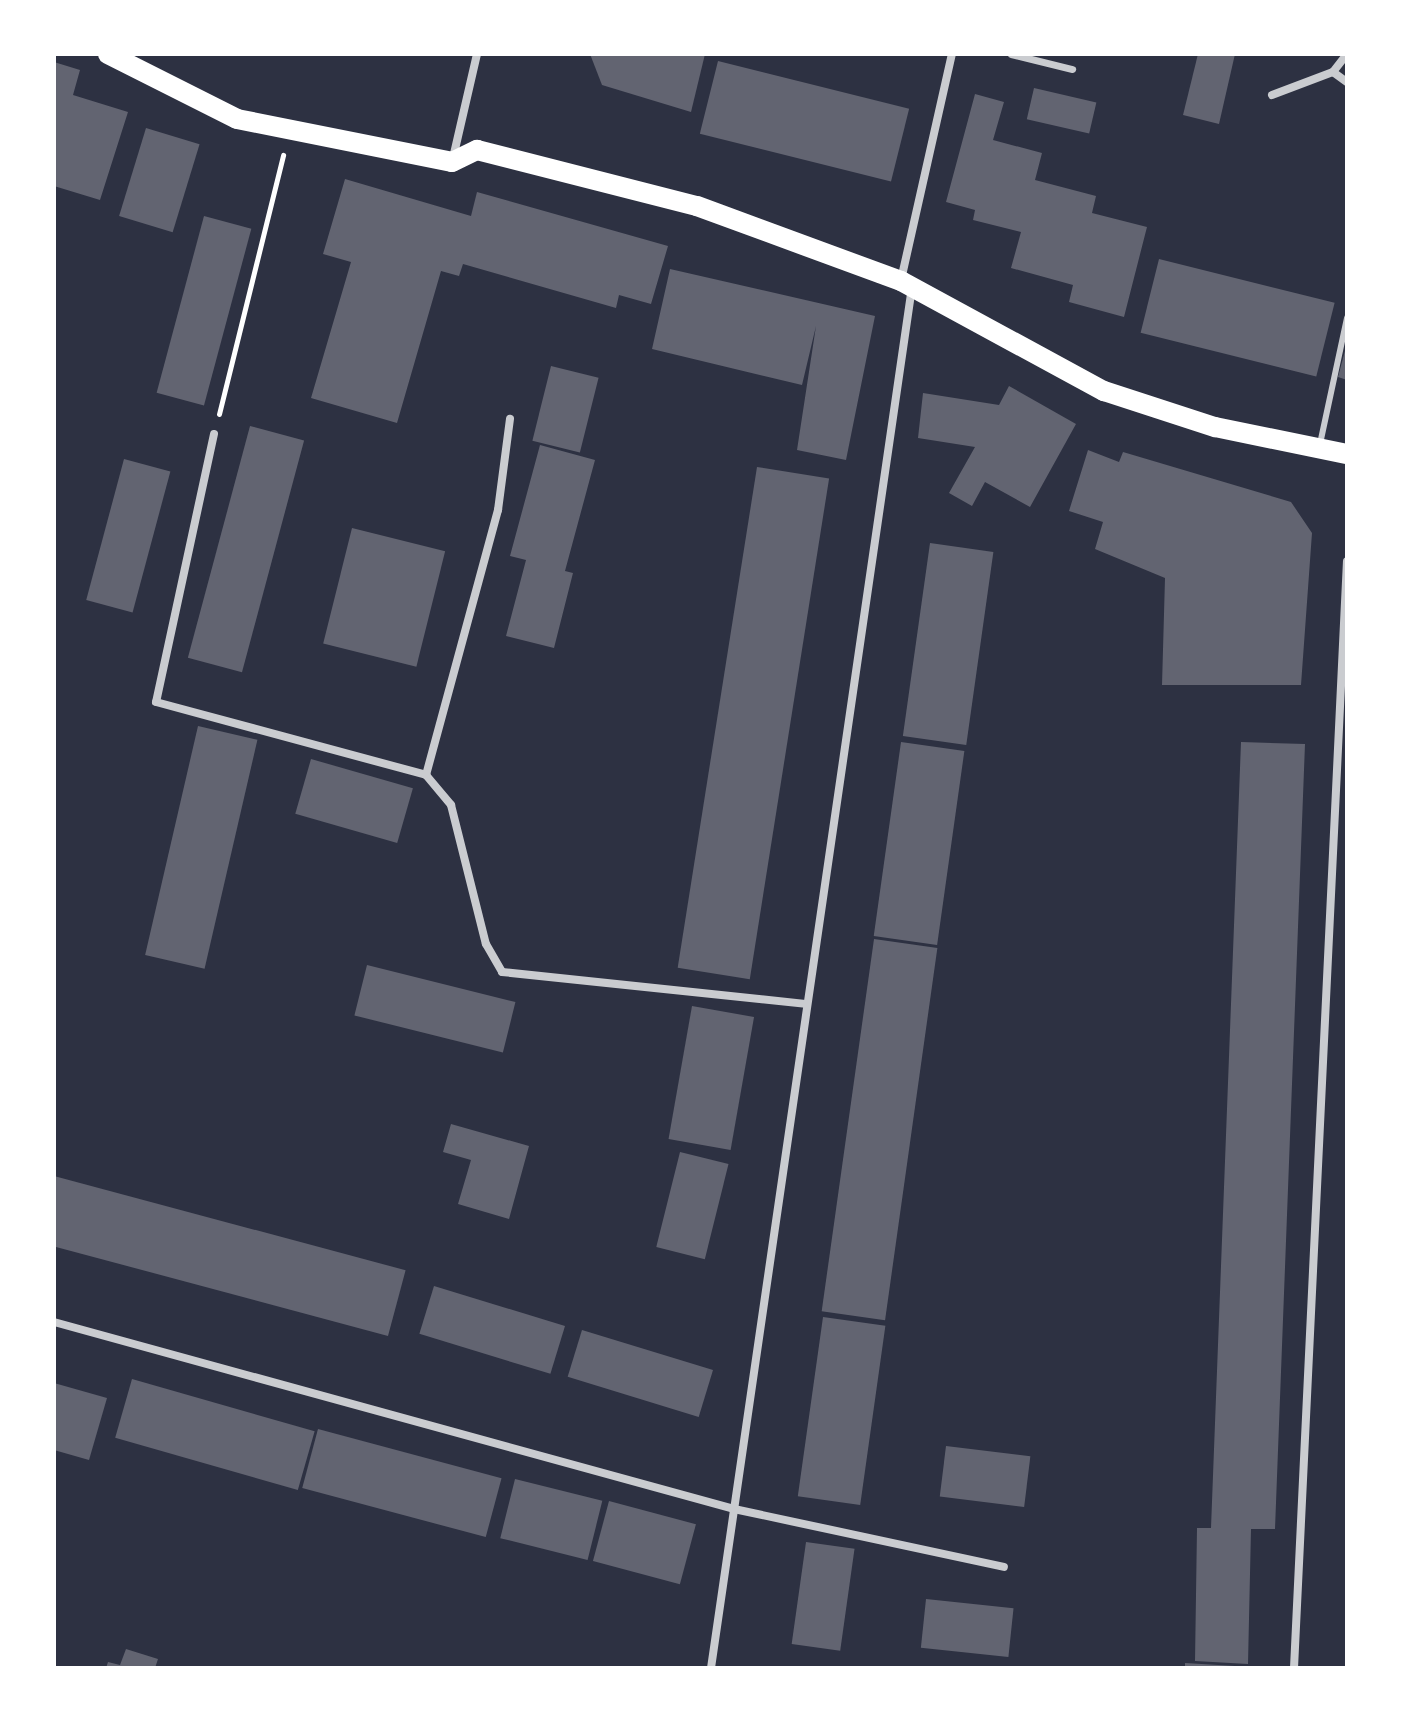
<!DOCTYPE html>
<html>
<head>
<meta charset="utf-8">
<style>
	body { margin:0 }
	#map { position:relative; width:1401px; height:1722px; overflow:hidden; background:#2d3142; font-family:"Source Sans 3",sans-serif }
	div>[style] { position:absolute }
	[style*='--x'] { left:calc(var(--x)*1px); top:calc(var(--y)*1px); width:calc(var(--w)*1px); rotate:calc(var(--a)*1deg) }
	.building>* { inset:0; background:#626471; transform-origin:0 0 }
	.path>* { height:5px; margin:-2.5px; padding:0 2.5px; transform-origin:2.5px; border-radius:2.5px; background:#fff }
	.service>* { height:6px; margin:-3px; padding:0 3px; transform-origin:3px; border-radius:3px; background:#caccd0 }
	.pedestrian>* { height:7px; margin:-3.5px; padding:0 3.5px; transform-origin:3.5px; border-radius:3.5px; background:#caccd0 }
	.minor>* { height:8px; margin:-4px; padding:0 4px; transform-origin:4px; border-radius:4px; background:#caccd0 }
	.primary>* { height:20px; margin:-10px; padding:0 10px; transform-origin:10px; border-radius:10px; background:#fff }
	span { translate:-50% -50%; white-space:nowrap; text-align:center; line-height:1.15; -webkit-text-stroke:6px #fff; paint-order:stroke }
	.frame { position:absolute; inset:0; border:56px solid #fff; pointer-events:none }
</style>
</head>
<body>
<div id="map">
	<div class="building">
		<div style="clip-path:polygon(590px 54px,705px 54px,691px 112px,602px 85px)"></div>
		<div style="clip-path:polygon(1198px 54px,1235px 54px,1219px 124px,1183px 115px)"></div>
		<div style="left:718px;top:61px;width:197px;height:75px;rotate:14deg"></div>
		<div style="clip-path:polygon(54px 62px,80px 70px,73px 95px,128px 112px,100px 200px,54px 186px)"></div>
		<div style="left:1034px;top:88px;width:64px;height:32px;rotate:13deg"></div>
		<div style="clip-path:polygon(975px 94px,1004px 102px,993px 140px,1042px 153px,1035px 180px,1096px 196px,1092px 213px,1147px 227px,1124px 317px,1069px 302px,1073px 285px,1011px 268px,1021px 232px,973px 220px,975px 210px,946px 202px)"></div>
		<div style="left:146px;top:128px;width:56px;height:92px;rotate:17deg"></div>
		<div style="clip-path:polygon(345px 179px,471px 216px,477px 192px,668px 246px,651px 304px,619px 295px,616px 308px,463px 264px,459px 276px,441px 271px,397px 423px,311px 398px,351px 262px,323px 254px)"></div>
		<div style="left:204px;top:216px;width:49px;height:183px;rotate:15deg"></div>
		<div style="left:1159px;top:259px;width:181px;height:76px;rotate:14deg"></div>
		<div style="clip-path:polygon(670px 269px,875px 316px,846px 460px,797px 450px,816px 326px,802px 385px,652px 349px)"></div>
		<div style="clip-path:polygon(1346px 347px,1347px 347px,1347px 380px,1338px 377px)"></div>
		<div style="left:551px;top:366px;width:49px;height:77px;rotate:14deg"></div>
		<div style="clip-path:polygon(1009px 386px,1076px 424px,1030px 507px,985px 482px,972px 506px,949px 493px,975px 447px,918px 438px,923px 393px,999px 405px)"></div>
		<div style="left:250px;top:426px;width:56px;height:240px;rotate:15deg"></div>
		<div style="clip-path:polygon(540px 445px,595px 460px,565px 571px,573px 573px,554px 648px,506px 636px,526px 560px,510px 556px)"></div>
		<div style="clip-path:polygon(1088px 450px,1119px 462px,1123px 452px,1291px 502px,1312px 533px,1301px 685px,1162px 685px,1165px 578px,1095px 549px,1103px 522px,1069px 511px)"></div>
		<div style="left:124px;top:459px;width:48px;height:146px;rotate:15deg"></div>
		<div style="left:757px;top:467px;width:73px;height:507px;rotate:9deg"></div>
		<div style="left:352px;top:528px;width:96px;height:119px;rotate:14deg"></div>
		<div style="left:930px;top:543px;width:64px;height:195px;rotate:8deg"></div>
		<div style="left:198px;top:726px;width:61px;height:235px;rotate:13deg"></div>
		<div style="left:901px;top:742px;width:64px;height:196px;rotate:8deg"></div>
		<div style="clip-path:polygon(1241px 742px,1305px 744px,1275px 1529px,1251px 1529px,1248px 1664px,1195px 1661px,1197px 1528px,1211px 1528px)"></div>
		<div style="left:311px;top:759px;width:106px;height:57px;rotate:16deg"></div>
		<div style="left:874px;top:939px;width:64px;height:376px;rotate:8deg"></div>
		<div style="left:367px;top:965px;width:153px;height:52px;rotate:14deg"></div>
		<div style="left:692px;top:1006px;width:63px;height:135px;rotate:10deg"></div>
		<div style="clip-path:polygon(451px 1124px,529px 1146px,509px 1219px,458px 1204px,471px 1160px,443px 1152px)"></div>
		<div style="left:680px;top:1152px;width:50px;height:98px;rotate:14deg"></div>
		<div style="left:54px;top:1176px;width:364px;height:68px;rotate:15deg"></div>
		<div style="left:434px;top:1286px;width:137px;height:50px;rotate:17deg"></div>
		<div style="left:823px;top:1317px;width:63px;height:181px;rotate:8deg"></div>
		<div style="left:582px;top:1330px;width:137px;height:49px;rotate:17deg"></div>
		<div style="left:132px;top:1379px;width:190px;height:61px;rotate:16deg"></div>
		<div style="clip-path:polygon(54px 1383px,107px 1398px,89px 1460px,54px 1450px)"></div>
		<div style="left:318px;top:1429px;width:190px;height:61px;rotate:15deg"></div>
		<div style="left:946px;top:1446px;width:85px;height:51px;rotate:7deg"></div>
		<div style="left:515px;top:1479px;width:90px;height:61px;rotate:14deg"></div>
		<div style="left:609px;top:1501px;width:90px;height:62px;rotate:15deg"></div>
		<div style="left:806px;top:1542px;width:49px;height:103px;rotate:8deg"></div>
		<div style="left:926px;top:1599px;width:88px;height:49px;rotate:6deg"></div>
		<div style="clip-path:polygon(126px 1649px,158px 1659px,155px 1668px,106px 1668px,108px 1662px,120px 1665px)"></div>
		<div style="clip-path:polygon(1185px 1663px,1235px 1666px,1234px 1668px,1185px 1668px)"></div>
	</div>
	<div class="path">
		<div style="--x:219;--y:414;--w:267;--a:-76.1"></div>
	</div>
	<div class="service">
		<div style="--x:1320;--y:444;--w:129;--a:-77.9"></div>
	</div>
	<div class="pedestrian">
		<div style="--x:1011;--y:54;--w:63;--a:13.8"></div>
	</div>
	<div class="minor">
		<div style="--x:1347;--y:54;--w:23;--a:128"></div>
		<div style="--x:1333;--y:72;--w:17;--a:36"></div>
		<div style="--x:1272;--y:95;--w:65;--a:-20.7"></div>
		<div style="--x:453;--y:158;--w:107;--a:-77"></div>
		<div style="--x:901;--y:280;--w:232;--a:-77.3"></div>
		<div style="--x:214;--y:434;--w:274;--a:102.2"></div>
		<div style="--x:156;--y:702;--w:280;--a:15.1"></div>
		<div style="--x:426;--y:775;--w:39;--a:50"></div>
		<div style="--x:451;--y:805;--w:143;--a:75.9"></div>
		<div style="--x:486;--y:944;--w:32;--a:60"></div>
		<div style="--x:502;--y:972;--w:305;--a:6"></div>
		<div style="--x:426;--y:775;--w:275;--a:-74.8"></div>
		<div style="--x:498;--y:510;--w:92;--a:-82.5"></div>
		<div style="--x:54;--y:1322;--w:705;--a:15.38"></div>
		<div style="--x:734;--y:1509;--w:276;--a:12.1"></div>
		<div style="--x:711;--y:1668;--w:1396;--a:-81.72"></div>
		<div style="--x:1294;--y:1668;--w:1108;--a:-87.26"></div>
	</div>
	<div class="primary">
		<div style="--x:108;--y:54;--w:144;--a:26.7"></div>
		<div style="--x:237;--y:119;--w:219;--a:11.3"></div>
		<div style="--x:452;--y:162;--w:28;--a:-26"></div>
		<div style="--x:477;--y:150;--w:227;--a:14.3"></div>
		<div style="--x:697;--y:206;--w:217;--a:20.2"></div>
		<div style="--x:901;--y:281;--w:231;--a:28.5"></div>
		<div style="--x:1104;--y:391;--w:117;--a:18"></div>
		<div style="--x:1215;--y:427;--w:135;--a:11.6"></div>
	</div>
	<div class="frame"></div>
</div>
</body>
</html>
